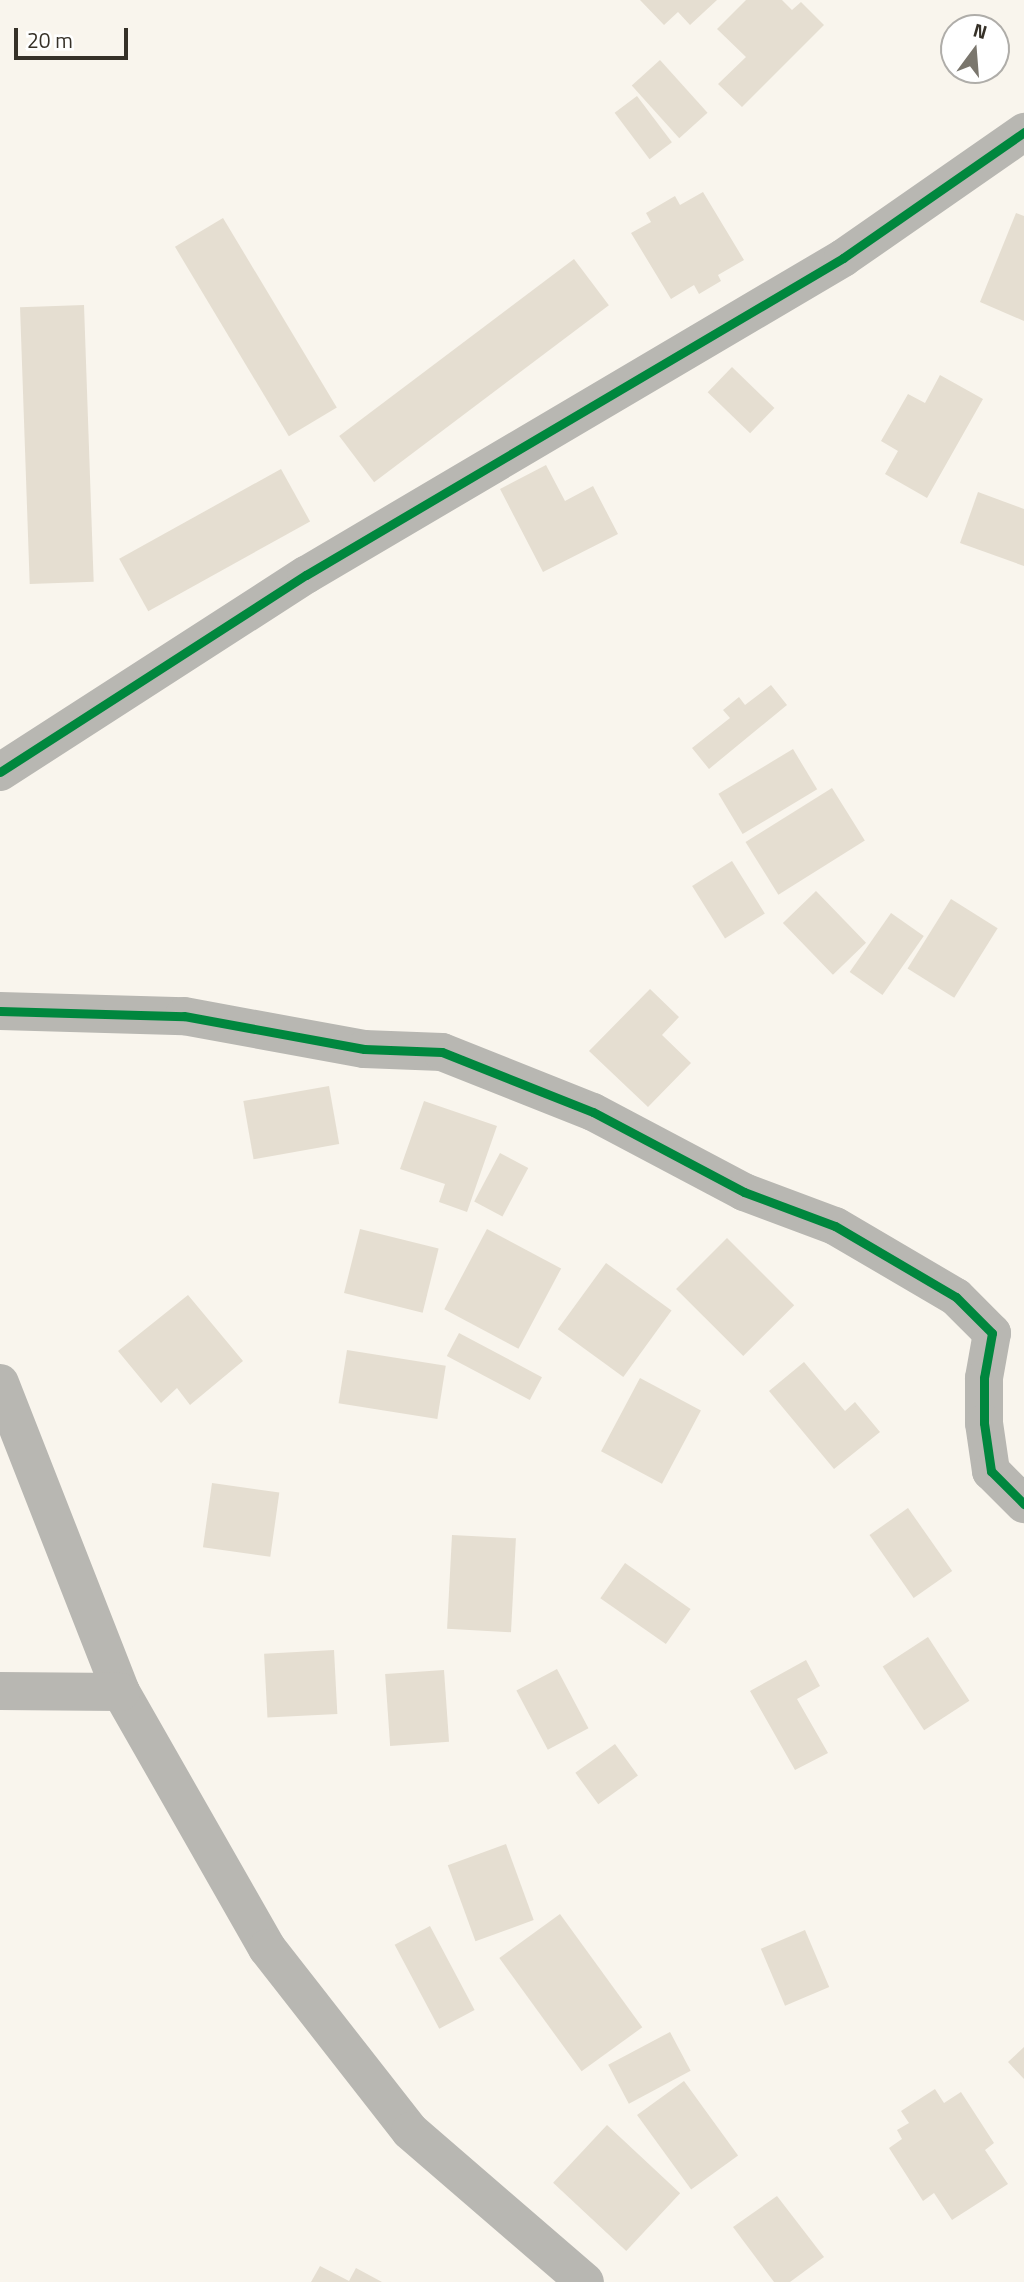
<!DOCTYPE html>
<html>
<head>
<meta charset="utf-8">
<style>
	body { margin:0 }
	#map { position:relative; width:1024px; height:2282px; overflow:hidden; background:#f9f5ed; font-family:"Titillium Web",sans-serif }
	div>[style] { position:absolute }
	[style*='--x'] { left:calc(var(--x)*1px); top:calc(var(--y)*1px); width:calc(var(--w)*1px); rotate:calc(var(--a)*1deg) }
	.building>* { inset:0; background:#e5ded1; transform-origin:0 0 }
	.street>* { height:38px; margin:-19px; padding:0 19px; transform-origin:19px; border-radius:19px; background:#b8b7b2 }
	.cycleway>* { height:9px; margin:-4.5px; padding:0 4.5px; transform-origin:4.5px; border-radius:4.5px; background:#00873e }
	span { translate:-50% -50%; white-space:nowrap; text-align:center; line-height:1.15; -webkit-text-stroke:5px #fff; paint-order:stroke }
	.north { position:absolute; left:940px; top:14px; width:70px; height:70px; box-sizing:border-box; background:#fff; border:2px solid #afada9; border-radius:50%; rotate:16deg; font-size:19px; font-weight:700; line-height:28px; text-align:center; color:#363128 }
	.north::after { content:''; display:block; margin:auto; width:24px; height:32px; background:#7a766d; clip-path:polygon(50% 0,100% 100%,50% 72%,0 100%) }
	.scale { position:absolute; left:14px; top:28px; width:114px; height:32px; box-sizing:border-box; border:4px solid #363128; border-top:0; padding-left:9px; font-size:21px; line-height:24px; white-space:nowrap; color:#363128; -webkit-text-stroke:5px #fff; paint-order:stroke }
</style>
</head>
<body>
<div id="map">
	<div class="building">
		<div style="clip-path:polygon(640px 0,717px 0,690px 25px,678px 12px,664px 25px)"></div>
		<div style="clip-path:polygon(746px 0,782px 0,792px 10px,801px 2px,824px 25px,742px 107px,718px 84px,746px 57px,717px 29px)"></div>
		<div style="left:660px;top:60px;width:71px;height:38px;rotate:48deg"></div>
		<div style="left:637px;top:96px;width:58px;height:28px;rotate:53deg"></div>
		<div style="clip-path:polygon(703px 192px,744px 260px,718px 275px,721px 281px,699px 294px,694px 285px,671px 299px,631px 233px,651px 222px,646px 213px,675px 196px,680px 205px)"></div>
		<div style="clip-path:polygon(1016px 213px,1024px 216px,1024px 321px,980px 302px)"></div>
		<div style="left:223px;top:218px;width:221px;height:56px;rotate:59deg"></div>
		<div style="left:574px;top:259px;width:58px;height:294px;rotate:53deg"></div>
		<div style="left:84px;top:305px;width:277px;height:64px;rotate:88deg"></div>
		<div style="left:732px;top:367px;width:59px;height:35px;rotate:44deg"></div>
		<div style="clip-path:polygon(940px 375px,983px 399px,927px 498px,885px 474px,898px 451px,881px 441px,908px 394px,925px 403px)"></div>
		<div style="clip-path:polygon(546px 465px,565px 501px,593px 486px,618px 534px,543px 572px,500px 489px)"></div>
		<div style="left:281px;top:469px;width:60px;height:185px;rotate:61deg"></div>
		<div style="clip-path:polygon(978px 492px,1024px 509px,1024px 566px,960px 543px)"></div>
		<div style="clip-path:polygon(771px 685px,787px 705px,709px 769px,692px 748px,730px 718px,723px 710px,739px 697px,745px 705px)"></div>
		<div style="left:793px;top:749px;width:47px;height:87px;rotate:59deg"></div>
		<div style="left:832px;top:788px;width:62px;height:102px;rotate:58deg"></div>
		<div style="left:732px;top:861px;width:62px;height:47px;rotate:58deg"></div>
		<div style="left:816px;top:891px;width:72px;height:46px;rotate:46deg"></div>
		<div style="left:951px;top:899px;width:55px;height:82px;rotate:32deg"></div>
		<div style="left:891px;top:913px;width:40px;height:72px;rotate:35deg"></div>
		<div style="clip-path:polygon(650px 989px,679px 1017px,662px 1035px,691px 1063px,648px 1107px,589px 1051px)"></div>
		<div style="left:329px;top:1086px;width:59px;height:87px;rotate:80deg"></div>
		<div style="clip-path:polygon(424px 1101px,497px 1126px,467px 1212px,439px 1202px,445px 1184px,400px 1169px)"></div>
		<div style="left:500px;top:1153px;width:32px;height:55px;rotate:28deg"></div>
		<div style="left:360px;top:1229px;width:81px;height:66px;rotate:14deg"></div>
		<div style="left:487px;top:1229px;width:84px;height:91px;rotate:28deg"></div>
		<div style="left:727px;top:1238px;width:95px;height:72px;rotate:45deg"></div>
		<div style="left:606px;top:1263px;width:81px;height:82px;rotate:36deg"></div>
		<div style="clip-path:polygon(188px 1295px,243px 1361px,190px 1405px,177px 1388px,161px 1403px,118px 1351px)"></div>
		<div style="left:459px;top:1333px;width:94px;height:26px;rotate:28deg"></div>
		<div style="left:347px;top:1350px;width:100px;height:54px;rotate:9deg"></div>
		<div style="clip-path:polygon(804px 1362px,845px 1411px,855px 1402px,880px 1432px,834px 1469px,769px 1391px)"></div>
		<div style="left:640px;top:1378px;width:69px;height:83px;rotate:28deg"></div>
		<div style="left:212px;top:1483px;width:68px;height:65px;rotate:8deg"></div>
		<div style="left:908px;top:1508px;width:77px;height:47px;rotate:55deg"></div>
		<div style="left:452px;top:1535px;width:64px;height:94px;rotate:3deg"></div>
		<div style="left:625px;top:1563px;width:80px;height:43px;rotate:35deg"></div>
		<div style="left:928px;top:1637px;width:76px;height:54px;rotate:57deg"></div>
		<div style="left:334px;top:1650px;width:64px;height:70px;rotate:87deg"></div>
		<div style="clip-path:polygon(806px 1660px,820px 1686px,797px 1699px,828px 1753px,795px 1770px,750px 1691px)"></div>
		<div style="left:557px;top:1669px;width:67px;height:46px;rotate:62deg"></div>
		<div style="left:444px;top:1670px;width:72px;height:59px;rotate:86deg"></div>
		<div style="left:615px;top:1744px;width:39px;height:49px;rotate:54deg"></div>
		<div style="left:506px;top:1844px;width:81px;height:62px;rotate:70deg"></div>
		<div style="left:560px;top:1914px;width:140px;height:75px;rotate:54deg"></div>
		<div style="left:430px;top:1926px;width:95px;height:40px;rotate:62deg"></div>
		<div style="left:805px;top:1930px;width:62px;height:48px;rotate:67deg"></div>
		<div style="left:670px;top:2032px;width:44px;height:70px;rotate:62deg"></div>
		<div style="clip-path:polygon(1024px 2047px,1024px 2079px,1008px 2062px)"></div>
		<div style="left:684px;top:2081px;width:92px;height:58px;rotate:54deg"></div>
		<div style="clip-path:polygon(935px 2089px,944px 2103px,961px 2092px,994px 2143px,985px 2150px,1008px 2184px,952px 2220px,934px 2193px,923px 2201px,889px 2148px,902px 2139px,897px 2130px,909px 2123px,901px 2111px)"></div>
		<div style="left:607px;top:2125px;width:100px;height:79px;rotate:43deg"></div>
		<div style="clip-path:polygon(777px 2196px,824px 2257px,790px 2282px,774px 2282px,733px 2227px)"></div>
		<div style="clip-path:polygon(320px 2266px,349px 2281px,356px 2268px,382px 2282px,311px 2282px)"></div>
	</div>
	<div class="street">
		<div style="--x:0;--y:772;--w:364;--a:-32.8"></div>
		<div style="--x:306;--y:575;--w:624;--a:-30.55"></div>
		<div style="--x:843;--y:258;--w:221;--a:-34.8"></div>
		<div style="--x:0;--y:1011;--w:184;--a:1.6"></div>
		<div style="--x:184;--y:1016;--w:183;--a:10.4"></div>
		<div style="--x:364;--y:1049;--w:78;--a:2.2"></div>
		<div style="--x:442;--y:1052;--w:162;--a:21.7"></div>
		<div style="--x:593;--y:1112;--w:171;--a:27.9"></div>
		<div style="--x:744;--y:1192;--w:97;--a:20.5"></div>
		<div style="--x:835;--y:1226;--w:140;--a:30.4"></div>
		<div style="--x:956;--y:1297;--w:51;--a:45"></div>
		<div style="--x:992;--y:1333;--w:46;--a:100.1"></div>
		<div style="--x:984;--y:1378;--w:45;--a:90"></div>
		<div style="--x:984;--y:1423;--w:49;--a:81.7"></div>
		<div style="--x:991;--y:1471;--w:47;--a:45"></div>
		<div style="--x:0;--y:1383;--w:332;--a:68.6"></div>
		<div style="--x:121;--y:1692;--w:295;--a:60.3"></div>
		<div style="--x:267;--y:1948;--w:232;--a:52"></div>
		<div style="--x:410;--y:2131;--w:231;--a:40.8"></div>
		<div style="--x:0;--y:1691;--w:121;--a:0.5"></div>
	</div>
	<div class="cycleway">
		<div style="--x:0;--y:772;--w:364;--a:-32.8"></div>
		<div style="--x:306;--y:575;--w:624;--a:-30.55"></div>
		<div style="--x:843;--y:258;--w:221;--a:-34.8"></div>
		<div style="--x:0;--y:1011;--w:184;--a:1.6"></div>
		<div style="--x:184;--y:1016;--w:183;--a:10.4"></div>
		<div style="--x:364;--y:1049;--w:78;--a:2.2"></div>
		<div style="--x:442;--y:1052;--w:162;--a:21.7"></div>
		<div style="--x:593;--y:1112;--w:171;--a:27.9"></div>
		<div style="--x:744;--y:1192;--w:97;--a:20.5"></div>
		<div style="--x:835;--y:1226;--w:140;--a:30.4"></div>
		<div style="--x:956;--y:1297;--w:51;--a:45"></div>
		<div style="--x:992;--y:1333;--w:46;--a:100.1"></div>
		<div style="--x:984;--y:1378;--w:45;--a:90"></div>
		<div style="--x:984;--y:1423;--w:49;--a:81.7"></div>
		<div style="--x:991;--y:1471;--w:47;--a:45"></div>
	</div>
	<div class="north">N</div>
	<div class="scale">20 m</div>
</div>
</body>
</html>
